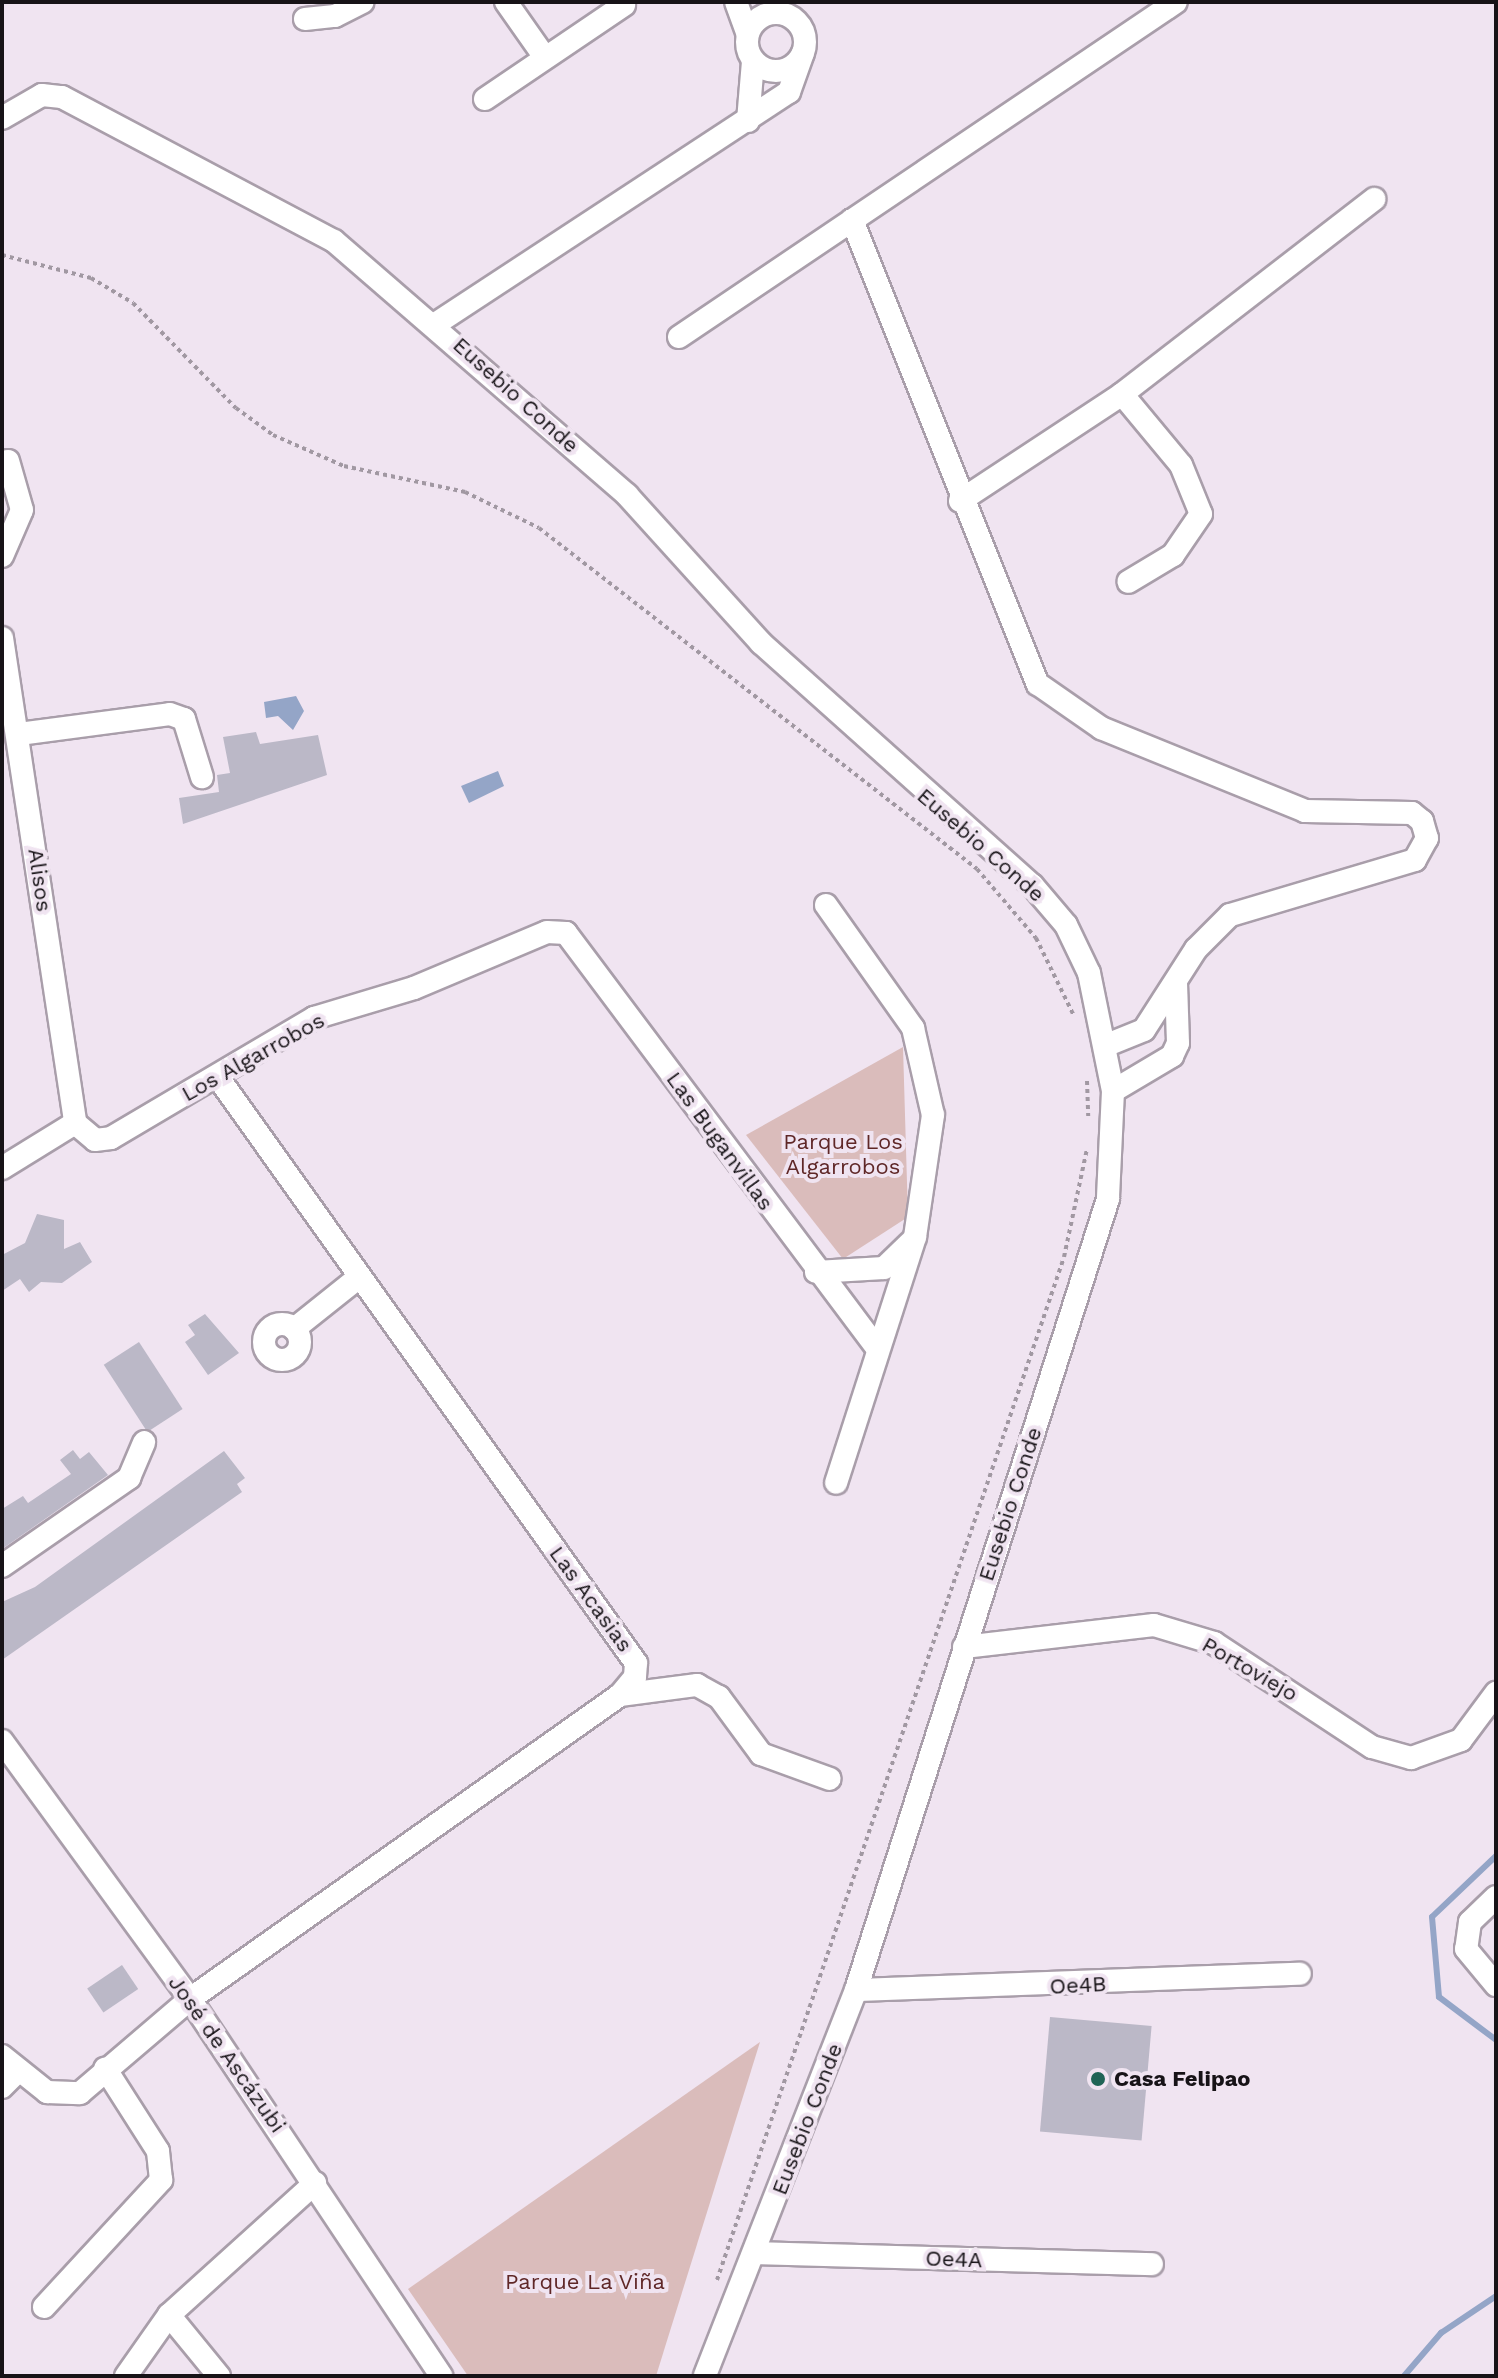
<!DOCTYPE html>
<html>
<head>
<meta charset="utf-8">
<style>
	body { margin:0 }
	#map { position:relative; width:1498px; height:2378px; overflow:hidden; background:#f0e4f1; font-family:"Work Sans",sans-serif }
	div>[style] { position:absolute }
	[style*='--x'] { left:calc(var(--x)*1px); top:calc(var(--y)*1px); width:calc(var(--w)*1px); rotate:calc(var(--a)*1deg) }
	.green>* { inset:0; background:#dabcbb }
	.water>* { inset:0; background:#94a5c7 }
	.stream>* { height:6px; margin:-3px; padding:0 3px; transform-origin:3px; border-radius:3px; background:#94a5c7 }
	.building>* { inset:0; background:#bbb8c7; transform-origin:0 0 }
	.path>* { height:4px; margin-top:-2px; transform-origin:0; background:repeating-linear-gradient(90deg,#a198a2 0 4px,transparent 0 8px) }
	.roads { filter:drop-shadow(2px 0 #a99eaa) drop-shadow(-2px 0 #a99eaa) drop-shadow(0 2px #a99eaa) drop-shadow(0 -2px #a99eaa) }
	.minor>* { height:22px; margin:-11px; padding:0 11px; transform-origin:11px; border-radius:11px; background:#fff }
	.minor>.ring { margin:-11px; padding:0; box-sizing:content-box; background:none; border:22px solid #fff; border-radius:50% }
	.dots>* { width:22px; height:22px; translate:-50% -50%; box-sizing:border-box; border:4px solid #f0e4f1; border-radius:50% }
	span { translate:-50% -50%; white-space:nowrap; text-align:center; line-height:1.15; -webkit-text-stroke:8px #f0e4f1; paint-order:stroke }
	.street-label { font-size:22px; color:#171317 }
	.park-label { font-size:22px; color:#5f2727 }
	.poi-label { font-size:22px; color:#171317; font-weight:700 }
	.left { translate:0 -50%; text-align:left }
	.frame { position:absolute; inset:0; border:4px solid #171317; pointer-events:none }
</style>
</head>
<body>
<div id="map">
	<div class="green">
		<div style="clip-path:polygon(903px 1047px,908px 1217px,843px 1259px,746px 1135px)"></div>
		<div style="clip-path:polygon(760px 2042px,656px 2376px,468px 2376px,408px 2289px)"></div>
	</div>
	<div class="water">
		<div style="clip-path:polygon(296px 696px,304px 711px,293px 730px,278px 716px,266px 718px,264px 702px)"></div>
		<div style="clip-path:polygon(498px 771px,504px 786px,469px 803px,461px 786px)"></div>
	</div>
	<div class="stream">
		<div style="--x:1496;--y:1856;--w:88;--a:136.4"></div>
		<div style="--x:1432;--y:1917;--w:80;--a:85"></div>
		<div style="--x:1439;--y:1997;--w:71;--a:37"></div>
		<div style="--x:1404;--y:2376;--w:57;--a:-49.3"></div>
		<div style="--x:1441;--y:2333;--w:66;--a:-33.9"></div>
	</div>
	<div class="building">
		<div style="clip-path:polygon(256px 732px,260px 744px,318px 735px,327px 775px,183px 824px,179px 798px,219px 792px,217px 775px,230px 773px,223px 737px)"></div>
		<div style="clip-path:polygon(37px 1214px,64px 1220px,64px 1249px,80px 1242px,92px 1262px,62px 1283px,41px 1282px,29px 1292px,20px 1279px,2px 1291px,2px 1255px,25px 1243px)"></div>
		<div style="clip-path:polygon(205px 1314px,239px 1353px,208px 1375px,185px 1342px,195px 1335px,188px 1325px)"></div>
		<div style="left:139px;top:1342px;width:80px;height:42px;rotate:57deg"></div>
		<div style="clip-path:polygon(73px 1450px,80px 1459px,89px 1452px,108px 1475px,2px 1549px,2px 1509px,23px 1496px,28px 1503px,71px 1474px,60px 1460px)"></div>
		<div style="clip-path:polygon(224px 1451px,245px 1478px,237px 1484px,242px 1492px,2px 1660px,2px 1602px,35px 1587px)"></div>
		<div style="left:122px;top:1965px;width:29px;height:42px;rotate:56deg"></div>
		<div style="left:1050px;top:2017px;width:102px;height:115px;rotate:5deg"></div>
	</div>
	<div class="path">
		<div style="--x:2;--y:255;--w:92;--a:14.5"></div>
		<div style="--x:91;--y:278;--w:49;--a:30.8"></div>
		<div style="--x:133;--y:303;--w:147;--a:45.6"></div>
		<div style="--x:236;--y:408;--w:46;--a:36.1"></div>
		<div style="--x:273;--y:435;--w:77;--a:23.6"></div>
		<div style="--x:344;--y:466;--w:124;--a:12.1"></div>
		<div style="--x:465;--y:492;--w:82;--a:25.9"></div>
		<div style="--x:539;--y:528;--w:555;--a:37.9"></div>
		<div style="--x:977;--y:869;--w:91;--a:49.5"></div>
		<div style="--x:1036;--y:938;--w:85;--a:64"></div>
		<div style="--x:1087;--y:1081;--w:35;--a:88"></div>
		<div style="--x:717;--y:2280;--w:1080;--a:-71.26"></div>
		<div style="--x:1064;--y:1257;--w:110;--a:-78"></div>
	</div>
	<div class="roads">
		<div class="minor">
			<div style="--x:506;--y:2;--w:66;--a:54.9"></div>
			<div style="--x:736;--y:2;--w:33;--a:70"></div>
			<div class="ring" style="left:747px;top:13px;width:36px;height:36px"></div>
			<div style="--x:305;--y:19;--w:30;--a:-6"></div>
			<div style="--x:335;--y:16;--w:31;--a:-27"></div>
			<div style="--x:485;--y:99;--w:168;--a:-34.1"></div>
			<div style="--x:2;--y:118;--w:46;--a:-29.9"></div>
			<div style="--x:42;--y:95;--w:20;--a:6"></div>
			<div style="--x:62;--y:97;--w:308;--a:27.9"></div>
			<div style="--x:334;--y:241;--w:388;--a:40.9"></div>
			<div style="--x:627;--y:495;--w:200;--a:47.8"></div>
			<div style="--x:761;--y:643;--w:363;--a:41.8"></div>
			<div style="--x:1032;--y:885;--w:52;--a:49.6"></div>
			<div style="--x:1066;--y:925;--w:53;--a:64.4"></div>
			<div style="--x:1089;--y:973;--w:120;--a:78.5"></div>
			<div style="--x:1113;--y:1091;--w:108;--a:92.7"></div>
			<div style="--x:1108;--y:1199;--w:830;--a:107.67"></div>
			<div style="--x:856;--y:1990;--w:414;--a:111.4"></div>
			<div style="--x:748;--y:121;--w:59;--a:-85.2"></div>
			<div style="--x:852;--y:220;--w:500;--a:68.2"></div>
			<div style="--x:1038;--y:684;--w:77;--a:34.9"></div>
			<div style="--x:1101;--y:728;--w:220;--a:22.1"></div>
			<div style="--x:1305;--y:811;--w:107;--a:1.1"></div>
			<div style="--x:1412;--y:813;--w:13;--a:39"></div>
			<div style="--x:1422;--y:821;--w:18;--a:74"></div>
			<div style="--x:1427;--y:838;--w:25;--a:119"></div>
			<div style="--x:1415;--y:860;--w:193;--a:163.4"></div>
			<div style="--x:1230;--y:915;--w:48;--a:135"></div>
			<div style="--x:1196;--y:949;--w:96;--a:122.7"></div>
			<div style="--x:1144;--y:1030;--w:40;--a:158"></div>
			<div style="--x:437;--y:323;--w:421;--a:-33.3"></div>
			<div style="--x:789;--y:92;--w:41;--a:-70.3"></div>
			<div style="--x:679;--y:337;--w:599;--a:-33.98"></div>
			<div style="--x:1122;--y:394;--w:92;--a:50.3"></div>
			<div style="--x:1181;--y:465;--w:53;--a:67.8"></div>
			<div style="--x:1201;--y:514;--w:50;--a:124.3"></div>
			<div style="--x:1173;--y:555;--w:52;--a:149"></div>
			<div style="--x:960;--y:501;--w:194;--a:-33.4"></div>
			<div style="--x:1122;--y:394;--w:319;--a:-37.7"></div>
			<div style="--x:2;--y:556;--w:50;--a:-66.5"></div>
			<div style="--x:22;--y:510;--w:51;--a:-105.9"></div>
			<div style="--x:2;--y:638;--w:490;--a:81.4"></div>
			<div style="--x:19;--y:734;--w:152;--a:-7.5"></div>
			<div style="--x:170;--y:714;--w:15;--a:20"></div>
			<div style="--x:184;--y:719;--w:61;--a:72.8"></div>
			<div style="--x:826;--y:905;--w:151;--a:54.7"></div>
			<div style="--x:913;--y:1028;--w:89;--a:77.1"></div>
			<div style="--x:933;--y:1115;--w:123;--a:98.4"></div>
			<div style="--x:915;--y:1237;--w:258;--a:107.8"></div>
			<div style="--x:1113;--y:1091;--w:69;--a:-30.7"></div>
			<div style="--x:1172;--y:1056;--w:14;--a:-65"></div>
			<div style="--x:1178;--y:1043;--w:61;--a:-91.9"></div>
			<div style="--x:75;--y:1123;--w:26;--a:40"></div>
			<div style="--x:95;--y:1140;--w:16;--a:-7"></div>
			<div style="--x:111;--y:1138;--w:236;--a:-30.6"></div>
			<div style="--x:314;--y:1018;--w:104;--a:-16.7"></div>
			<div style="--x:414;--y:988;--w:144;--a:-22.8"></div>
			<div style="--x:547;--y:932;--w:19;--a:3"></div>
			<div style="--x:566;--y:933;--w:519;--a:53.15"></div>
			<div style="--x:2;--y:1168;--w:86;--a:-31.7"></div>
			<div style="--x:816;--y:1272;--w:68;--a:-3.4"></div>
			<div style="--x:884;--y:1268;--w:37;--a:-44"></div>
			<div class="ring" style="left:264px;top:1324px;width:14px;height:14px"></div>
			<div style="--x:294;--y:1329;--w:82;--a:-38.6"></div>
			<div style="--x:2;--y:1566;--w:155;--a:-34.7"></div>
			<div style="--x:129;--y:1478;--w:39;--a:-67"></div>
			<div style="--x:964;--y:1647;--w:191;--a:-6.6"></div>
			<div style="--x:1154;--y:1625;--w:63;--a:16.7"></div>
			<div style="--x:1214;--y:1643;--w:189;--a:33.4"></div>
			<div style="--x:1372;--y:1747;--w:41;--a:15.8"></div>
			<div style="--x:1411;--y:1758;--w:53;--a:-19.8"></div>
			<div style="--x:1461;--y:1740;--w:59;--a:-53.3"></div>
			<div style="--x:620;--y:1695;--w:78;--a:-7.4"></div>
			<div style="--x:697;--y:1685;--w:25;--a:29"></div>
			<div style="--x:719;--y:1697;--w:71;--a:53.6"></div>
			<div style="--x:761;--y:1754;--w:73;--a:19.9"></div>
			<div style="--x:2;--y:1741;--w:319;--a:53.9"></div>
			<div style="--x:190;--y:1999;--w:453;--a:56.3"></div>
			<div style="--x:1496;--y:1897;--w:36;--a:136"></div>
			<div style="--x:1470;--y:1922;--w:27;--a:98"></div>
			<div style="--x:1466;--y:1949;--w:47;--a:50.2"></div>
			<div style="--x:856;--y:1990;--w:444;--a:-2.1"></div>
			<div style="--x:2;--y:2056;--w:58;--a:38.7"></div>
			<div style="--x:47;--y:2092;--w:33;--a:2"></div>
			<div style="--x:80;--y:2093;--w:145;--a:-40.5"></div>
			<div style="--x:190;--y:1999;--w:527;--a:-35.26"></div>
			<div style="--x:620;--y:1695;--w:23;--a:-50"></div>
			<div style="--x:635;--y:1677;--w:14;--a:-86"></div>
			<div style="--x:636;--y:1663;--w:721;--a:-125.52"></div>
			<div style="--x:2;--y:2087;--w:23;--a:-45"></div>
			<div style="--x:755;--y:2253;--w:397;--a:1.6"></div>
			<div style="--x:44;--y:2307;--w:173;--a:-47.3"></div>
			<div style="--x:161;--y:2180;--w:29;--a:-96"></div>
			<div style="--x:158;--y:2151;--w:98;--a:-122.6"></div>
			<div style="--x:169;--y:2315;--w:79;--a:50.7"></div>
			<div style="--x:126;--y:2376;--w:75;--a:-54.8"></div>
			<div style="--x:169;--y:2315;--w:197;--a:-42.1"></div>
		</div>
	</div>
	<div class="dots">
		<div style="left:1098px;top:2079px;background:#206456"></div>
	</div>
	<div class="street-label">
		<span style="left:516px;top:395px;rotate:42deg">Eusebio Conde</span>
		<span style="left:981px;top:845px;rotate:41deg">Eusebio Conde</span>
		<span style="left:40px;top:880px;rotate:82deg">Alisos</span>
		<span style="left:253px;top:1057px;rotate:-29deg">Los Algarrobos</span>
		<span style="left:720px;top:1141px;rotate:54deg">Las Buganvillas</span>
		<span style="left:1010px;top:1504px;rotate:-72deg">Eusebio Conde</span>
		<span style="left:591px;top:1599px;rotate:54deg">Las Acasias</span>
		<span style="left:1250px;top:1669px;rotate:30deg">Portoviejo</span>
		<span style="left:1078px;top:1985px;rotate:-3deg">Oe4B</span>
		<span style="left:227px;top:2054px;rotate:55deg">José de Ascázubi</span>
		<span style="left:807px;top:2119px;rotate:-69deg">Eusebio Conde</span>
		<span style="left:954px;top:2259px;rotate:2deg">Oe4A</span>
	</div>
	<div class="park-label">
		<span style="left:843px;top:1154px">Parque Los<br>Algarrobos</span>
		<span style="left:585px;top:2282px">Parque La Viña</span>
	</div>
	<div class="poi-label">
		<span class="left" style="left:1114px;top:2079px">Casa Felipao</span>
	</div>
	<div class="frame"></div>
</div>
</body>
</html>
